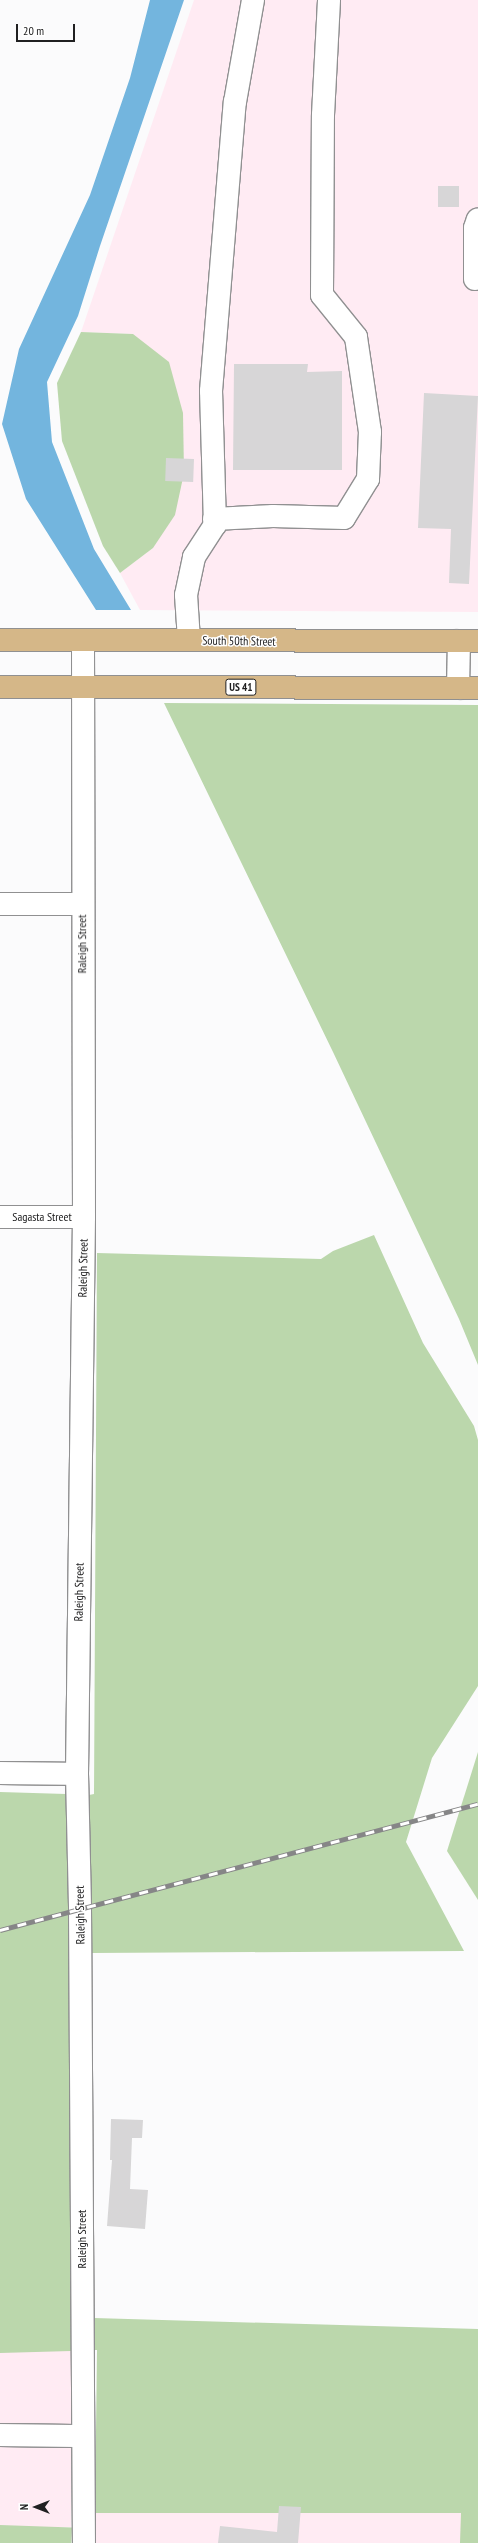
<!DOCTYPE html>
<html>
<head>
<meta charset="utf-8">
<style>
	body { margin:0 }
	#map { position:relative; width:478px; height:2543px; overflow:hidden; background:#fbfbfc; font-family:"PT Sans Narrow",sans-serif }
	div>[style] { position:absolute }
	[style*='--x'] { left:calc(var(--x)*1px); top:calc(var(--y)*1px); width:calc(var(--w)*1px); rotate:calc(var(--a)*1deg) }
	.commercial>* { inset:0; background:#ffebf3; transform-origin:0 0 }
	.green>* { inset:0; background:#bbd7ac; transform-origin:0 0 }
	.water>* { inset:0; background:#73b5de }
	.building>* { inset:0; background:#d7d6d7; transform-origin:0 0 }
	.roads { filter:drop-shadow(1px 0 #909091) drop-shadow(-1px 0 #909091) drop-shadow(0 1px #909091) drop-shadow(0 -1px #909091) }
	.minor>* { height:22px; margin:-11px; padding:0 11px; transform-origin:11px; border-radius:11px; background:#fff }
	.major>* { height:22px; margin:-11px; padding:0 11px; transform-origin:11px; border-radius:11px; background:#d5b788 }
	.rail>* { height:4.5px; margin-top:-2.25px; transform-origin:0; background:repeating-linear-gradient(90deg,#fff 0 9px,#868687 0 18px); box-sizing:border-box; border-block:1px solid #868687 }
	span { translate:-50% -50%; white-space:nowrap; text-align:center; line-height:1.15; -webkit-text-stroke:3px #fff; paint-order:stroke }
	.shield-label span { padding:1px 3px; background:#fff; border:1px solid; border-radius:3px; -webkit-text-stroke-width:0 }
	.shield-label { font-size:11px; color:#202021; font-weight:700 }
	.street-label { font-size:12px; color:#202021 }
	.north { position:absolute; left:16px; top:2487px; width:40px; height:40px; -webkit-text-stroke:3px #fff; paint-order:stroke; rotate:270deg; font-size:11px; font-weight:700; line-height:16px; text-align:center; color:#202021 }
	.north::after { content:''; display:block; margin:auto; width:14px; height:18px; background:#202021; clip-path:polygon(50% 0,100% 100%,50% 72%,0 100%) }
	.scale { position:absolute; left:16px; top:24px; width:59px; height:18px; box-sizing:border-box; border:2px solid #202021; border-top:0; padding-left:5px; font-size:12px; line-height:14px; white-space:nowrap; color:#202021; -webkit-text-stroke:3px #fff; paint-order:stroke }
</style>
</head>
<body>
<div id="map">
	<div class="commercial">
		<div style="clip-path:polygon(194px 0,478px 0,478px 612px,140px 610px,120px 573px,153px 548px,133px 334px,81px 332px)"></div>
		<div style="left:71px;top:2351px;width:176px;height:71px;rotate:90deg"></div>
		<div style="left:95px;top:2513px;width:366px;height:30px"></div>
	</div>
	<div class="green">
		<div style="clip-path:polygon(81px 332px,133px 334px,169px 362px,183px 413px,184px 473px,175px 515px,153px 548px,120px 573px,103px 546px,62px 441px,57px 383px)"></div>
		<div style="clip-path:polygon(164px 703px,478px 705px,478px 1365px,459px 1319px,333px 1052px)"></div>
		<div style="clip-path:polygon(374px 1235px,423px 1343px,474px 1426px,478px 1440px,478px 1686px,432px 1758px,406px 1842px,464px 1951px,92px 1953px,89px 1795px,94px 1794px,97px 1253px,321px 1259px,333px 1251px)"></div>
		<div style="clip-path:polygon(478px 1752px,478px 1900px,447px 1851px)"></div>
		<div style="clip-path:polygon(0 1792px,66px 1794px,69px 1909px,71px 2351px,0 2353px)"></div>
		<div style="clip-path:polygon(94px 2318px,478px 2329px,478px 2543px,460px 2543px,461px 2513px,95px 2513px,97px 2350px,94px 2350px)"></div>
		<div style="left:0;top:2525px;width:72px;height:18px;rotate:2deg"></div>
	</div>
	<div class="water">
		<div style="clip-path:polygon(150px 0,184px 0,100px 246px,78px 316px,47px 382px,52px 442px,94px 549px,131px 610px,96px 610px,26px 499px,2px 424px,19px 349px,90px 195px,130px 78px)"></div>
	</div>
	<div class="building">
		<div style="left:438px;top:186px;width:21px;height:21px"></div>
		<div style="clip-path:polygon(234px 364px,308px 364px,307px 372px,342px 371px,342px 470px,233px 470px)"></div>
		<div style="clip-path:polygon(424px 393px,478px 396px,469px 584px,449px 583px,451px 529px,418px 528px)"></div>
		<div style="left:166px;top:458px;width:28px;height:23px;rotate:2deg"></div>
		<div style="clip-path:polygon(111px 2119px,143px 2120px,142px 2138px,132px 2138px,130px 2189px,148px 2190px,145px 2229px,107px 2226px,112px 2160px,110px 2160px)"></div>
		<div style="clip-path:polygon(279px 2506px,301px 2507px,298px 2543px,218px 2543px,220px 2526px,277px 2532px)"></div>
	</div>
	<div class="roads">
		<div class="minor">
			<div style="--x:475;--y:279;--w:51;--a:-90"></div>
			<div style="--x:475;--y:228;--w:9;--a:-72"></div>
			<div style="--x:214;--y:519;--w:59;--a:-2.9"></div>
			<div style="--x:273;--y:516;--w:71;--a:1.6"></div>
			<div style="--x:344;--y:518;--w:46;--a:-58.4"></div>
			<div style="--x:368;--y:479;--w:47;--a:-87.6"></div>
			<div style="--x:370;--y:432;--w:96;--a:-98.4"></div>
			<div style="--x:356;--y:337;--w:54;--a:-129"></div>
			<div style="--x:322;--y:295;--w:180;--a:-89.7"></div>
			<div style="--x:323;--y:115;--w:115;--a:-87"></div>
			<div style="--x:83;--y:640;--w:577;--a:89.9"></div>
			<div style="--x:84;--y:1217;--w:557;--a:90.72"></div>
			<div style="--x:77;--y:1774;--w:135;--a:88.7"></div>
			<div style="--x:80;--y:1909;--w:634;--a:89.64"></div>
			<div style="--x:189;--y:640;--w:45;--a:-93.8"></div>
			<div style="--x:186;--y:595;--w:39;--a:-78"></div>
			<div style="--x:194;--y:557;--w:38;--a:-57"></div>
			<div style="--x:215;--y:525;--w:134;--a:-91.7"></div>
			<div style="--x:211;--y:391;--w:290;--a:-85.3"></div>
			<div style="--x:235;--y:102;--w:104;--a:-80"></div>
			<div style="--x:458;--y:688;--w:47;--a:-88.8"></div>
			<div style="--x:0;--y:904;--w:82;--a:0"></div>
			<div style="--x:0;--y:1217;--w:84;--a:0"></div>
			<div style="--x:0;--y:1773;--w:77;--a:0.7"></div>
			<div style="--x:0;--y:2435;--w:83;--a:0.7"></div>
		</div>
		<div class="major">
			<div style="--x:0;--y:640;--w:478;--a:0.1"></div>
			<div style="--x:0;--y:687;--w:478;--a:0.1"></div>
		</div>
	</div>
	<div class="rail">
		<div style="--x:0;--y:1930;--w:494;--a:-14.8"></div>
	</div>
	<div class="shield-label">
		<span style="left:241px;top:687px">US 41</span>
	</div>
	<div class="street-label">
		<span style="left:239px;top:641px;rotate:1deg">South 50th Street</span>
		<span style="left:82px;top:944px;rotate:-90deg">Raleigh Street</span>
		<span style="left:42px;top:1217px">Sagasta Street</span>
		<span style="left:83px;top:1268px;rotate:-89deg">Raleigh Street</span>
		<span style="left:79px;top:1592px;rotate:-89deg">Raleigh Street</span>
		<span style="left:80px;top:1915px;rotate:-91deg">Raleigh Street</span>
		<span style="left:82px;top:2239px;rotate:-90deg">Raleigh Street</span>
	</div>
	<div class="north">N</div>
	<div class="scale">20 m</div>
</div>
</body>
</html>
